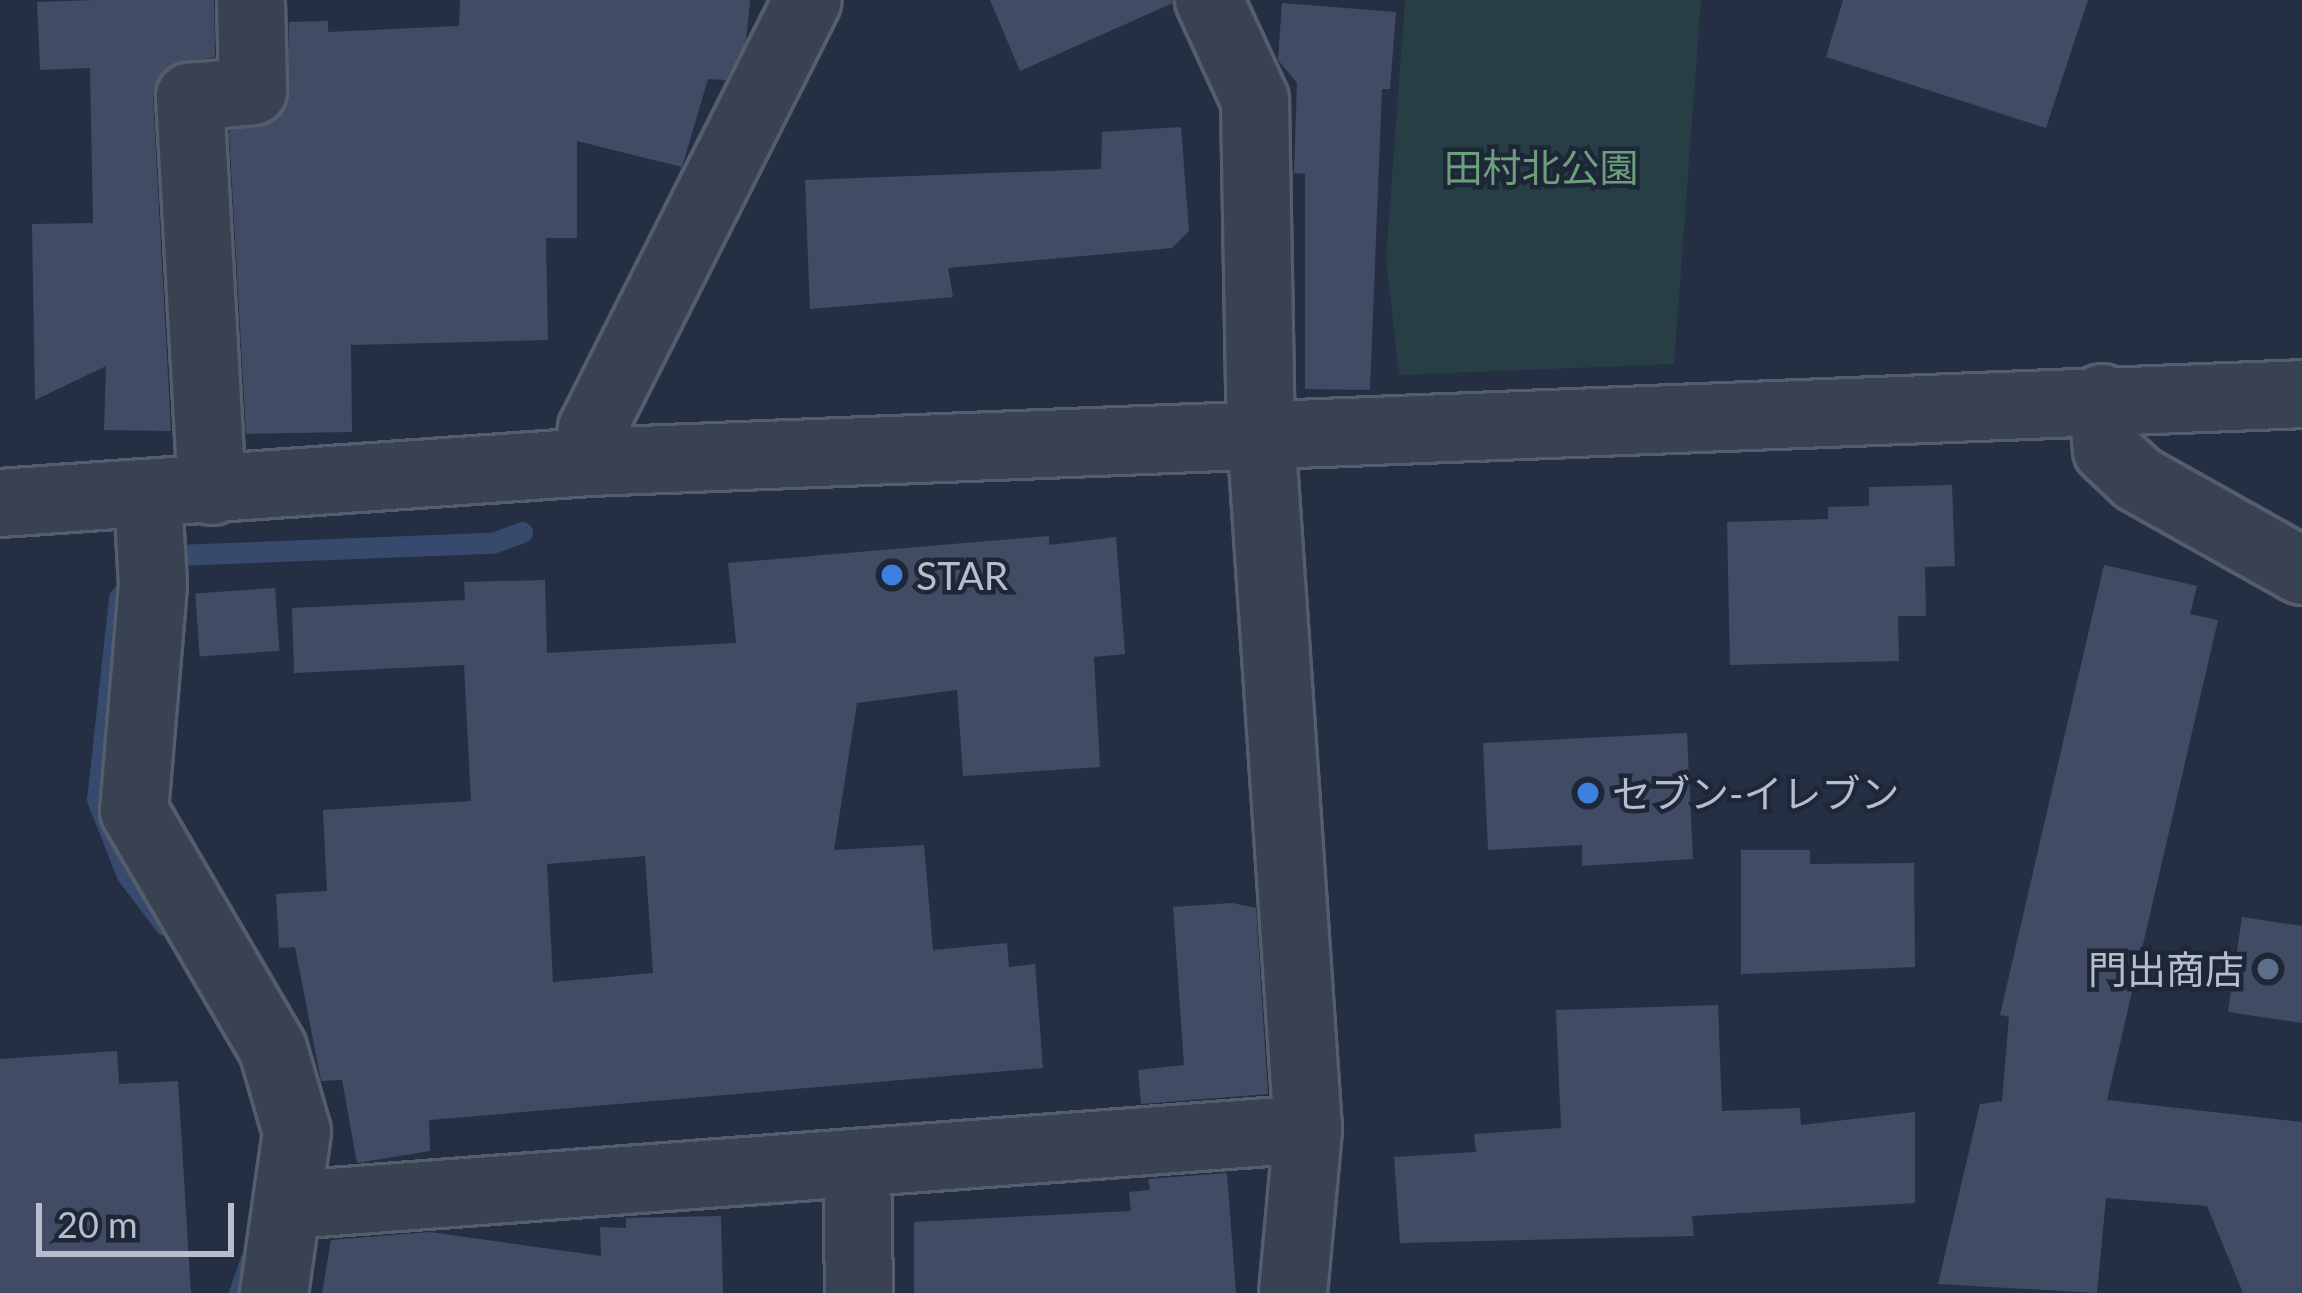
<!DOCTYPE html>
<html>
<head>
<meta charset="utf-8">
<style>
	body { margin:0 }
	#map { position:relative; width:2302px; height:1293px; overflow:hidden; background:#252f44; font-family:Lato,"Noto Sans JP",sans-serif }
	div>[style] { position:absolute }
	[style*='--x'] { left:calc(var(--x)*1px); top:calc(var(--y)*1px); width:calc(var(--w)*1px); rotate:calc(var(--a)*1deg) }
	.green>* { inset:0; background:#273e45 }
	.stream>* { height:21px; margin:-10.5px; padding:0 10.5px; transform-origin:10.5px; border-radius:10.5px; background:#37496c }
	.building>* { inset:0; background:#414c64; transform-origin:0 0 }
	.roads { filter:drop-shadow(3px 0 #555d6d) drop-shadow(-3px 0 #555d6d) drop-shadow(0 3px #555d6d) drop-shadow(0 -3px #555d6d) }
	.minor>* { height:66px; margin:-33px; padding:0 33px; transform-origin:33px; border-radius:33px; background:#394253 }
	.dots>* { width:33px; height:33px; translate:-50% -50%; box-sizing:border-box; border:6px solid #1e2738; border-radius:50% }
	span { translate:-50% -50%; white-space:nowrap; text-align:center; line-height:1.15; -webkit-text-stroke:9px #1e2738; paint-order:stroke }
	.park-label { font-size:39px; color:#6c9f7c }
	.poi-label { font-size:39px; color:#b7bdcd }
	.left { translate:0 -50%; text-align:left }
	.right { translate:-100% -50%; text-align:right }
	.scale { position:absolute; left:36px; top:1203px; width:198px; height:54px; box-sizing:border-box; border:6px solid #b7bdcd; border-top:0; padding-left:15px; font-size:36px; line-height:42px; white-space:nowrap; color:#b7bdcd; -webkit-text-stroke:9px #1e2738; paint-order:stroke }
</style>
</head>
<body>
<div id="map">
	<div class="green">
		<div style="clip-path:polygon(1405px 0,1701px 0,1674px 364px,1399px 375px,1386px 259px)"></div>
	</div>
	<div class="stream">
		<div style="--x:175;--y:555;--w:317;--a:-2.2"></div>
		<div style="--x:492;--y:543;--w:32;--a:-20"></div>
		<div style="--x:135;--y:580;--w:24;--a:132"></div>
		<div style="--x:119;--y:598;--w:202;--a:96.2"></div>
		<div style="--x:97;--y:799;--w:82;--a:68.5"></div>
		<div style="--x:127;--y:875;--w:63;--a:52.8"></div>
		<div style="--x:239;--y:1293;--w:36;--a:-71"></div>
	</div>
	<div class="building">
		<div style="clip-path:polygon(95px 0,214px 0,215px 57px,170px 66px,153px 98px,171px 431px,104px 430px,106px 366px,35px 400px,32px 224px,93px 223px,90px 68px,40px 70px,37px 2px)"></div>
		<div style="clip-path:polygon(460px 0,750px 0,746px 41px,726px 80px,708px 79px,682px 167px,577px 141px,577px 238px,546px 238px,548px 340px,351px 345px,352px 432px,246px 434px,229px 131px,286px 109px,289px 22px,328px 21px,328px 32px,459px 26px)"></div>
		<div style="clip-path:polygon(990px 0,1172px 0,1173px 3px,1020px 71px)"></div>
		<div style="clip-path:polygon(1843px 0,2088px 0,2046px 128px,1826px 57px)"></div>
		<div style="clip-path:polygon(1282px 3px,1396px 12px,1390px 89px,1382px 89px,1370px 390px,1305px 389px,1305px 174px,1294px 173px,1297px 83px,1278px 60px)"></div>
		<div style="clip-path:polygon(1181px 127px,1189px 231px,1172px 248px,948px 268px,953px 297px,810px 309px,805px 180px,1101px 169px,1102px 132px)"></div>
		<div style="clip-path:polygon(1952px 485px,1955px 566px,1925px 567px,1926px 616px,1898px 616px,1899px 661px,1730px 665px,1727px 522px,1828px 519px,1828px 507px,1869px 506px,1869px 487px)"></div>
		<div style="clip-path:polygon(evenodd,1049px 536px,1049px 545px,1116px 537px,1125px 654px,1094px 657px,1100px 767px,963px 776px,957px 690px,857px 703px,834px 850px,924px 845px,933px 950px,1007px 943px,1009px 967px,1035px 964px,1043px 1068px,429px 1120px,430px 1151px,357px 1163px,342px 1080px,321px 1081px,295px 947px,279px 948px,276px 894px,327px 891px,323px 810px,471px 801px,464px 665px,294px 673px,292px 608px,465px 600px,464px 582px,545px 580px,547px 653px,736px 643px,728px 563px,1049px 536px,645px 856px,653px 973px,553px 982px,547px 864px,645px 856px)"></div>
		<div style="clip-path:polygon(2104px 565px,2197px 586px,2190px 614px,2218px 620px,2107px 1100px,2302px 1122px,2302px 1293px,2243px 1293px,2207px 1206px,2106px 1198px,2097px 1293px,1938px 1284px,1980px 1104px,2002px 1101px,2009px 1017px,2000px 1015px)"></div>
		<div style="left:275px;top:588px;width:63px;height:80px;rotate:86deg"></div>
		<div style="clip-path:polygon(1687px 733px,1693px 859px,1582px 866px,1582px 845px,1488px 850px,1483px 743px)"></div>
		<div style="clip-path:polygon(1741px 850px,1810px 850px,1810px 864px,1914px 863px,1915px 967px,1741px 974px)"></div>
		<div style="clip-path:polygon(1232px 903px,1256px 908px,1268px 1094px,1141px 1104px,1138px 1070px,1184px 1065px,1173px 907px)"></div>
		<div style="clip-path:polygon(2242px 917px,2302px 926px,2302px 1023px,2228px 1012px)"></div>
		<div style="clip-path:polygon(1718px 1005px,1722px 1111px,1800px 1108px,1801px 1125px,1915px 1112px,1915px 1203px,1692px 1216px,1694px 1236px,1400px 1243px,1394px 1157px,1476px 1152px,1474px 1134px,1561px 1128px,1556px 1010px)"></div>
		<div style="clip-path:polygon(117px 1051px,119px 1084px,178px 1081px,191px 1293px,0 1293px,0 1059px)"></div>
		<div style="clip-path:polygon(1227px 1173px,1236px 1293px,914px 1293px,914px 1222px,1131px 1211px,1129px 1192px,1150px 1190px,1148px 1179px)"></div>
		<div style="clip-path:polygon(721px 1216px,723px 1293px,322px 1293px,331px 1240px,430px 1232px,601px 1256px,600px 1227px,626px 1228px,626px 1218px)"></div>
	</div>
	<div class="roads">
		<div class="minor">
			<div style="--x:1209;--y:0;--w:110;--a:65.3"></div>
			<div style="--x:1255;--y:100;--w:333;--a:89"></div>
			<div style="--x:1261;--y:433;--w:698;--a:86.14"></div>
			<div style="--x:1308;--y:1129;--w:165;--a:95.2"></div>
			<div style="--x:2102;--y:398;--w:52;--a:84.5"></div>
			<div style="--x:2107;--y:450;--w:42;--a:43.1"></div>
			<div style="--x:2138;--y:479;--w:188;--a:29.3"></div>
			<div style="--x:590;--y:462;--w:33;--a:-87"></div>
			<div style="--x:592;--y:429;--w:480;--a:-63.3"></div>
			<div style="--x:212;--y:491;--w:395;--a:-93.2"></div>
			<div style="--x:190;--y:97;--w:63;--a:-5.4"></div>
			<div style="--x:253;--y:91;--w:91;--a:-91.3"></div>
			<div style="--x:148;--y:498;--w:87;--a:86.7"></div>
			<div style="--x:153;--y:585;--w:227;--a:94.8"></div>
			<div style="--x:134;--y:811;--w:276;--a:59.7"></div>
			<div style="--x:273;--y:1049;--w:86;--a:73.9"></div>
			<div style="--x:297;--y:1132;--w:163;--a:98.1"></div>
			<div style="--x:0;--y:503;--w:591;--a:-3.98"></div>
			<div style="--x:590;--y:462;--w:1713;--a:-2.27"></div>
			<div style="--x:857;--y:1164;--w:129;--a:89.1"></div>
			<div style="--x:292;--y:1205;--w:1019;--a:-4.28"></div>
		</div>
	</div>
	<div class="dots">
		<div style="left:892px;top:575px;background:#3f7fe0"></div>
		<div style="left:1588px;top:793px;background:#3f7fe0"></div>
		<div style="left:2268px;top:969px;background:#5c6f8a"></div>
	</div>
	<div class="park-label">
		<span style="left:1541px;top:167px">田村北公園</span>
	</div>
	<div class="poi-label">
		<span class="left" style="left:916px;top:575px">STAR</span>
		<span class="left" style="left:1612px;top:793px">セブン-イレブン</span>
		<span class="right" style="left:2244px;top:969px">門出商店</span>
	</div>
	<div class="scale">20 m</div>
</div>
</body>
</html>
